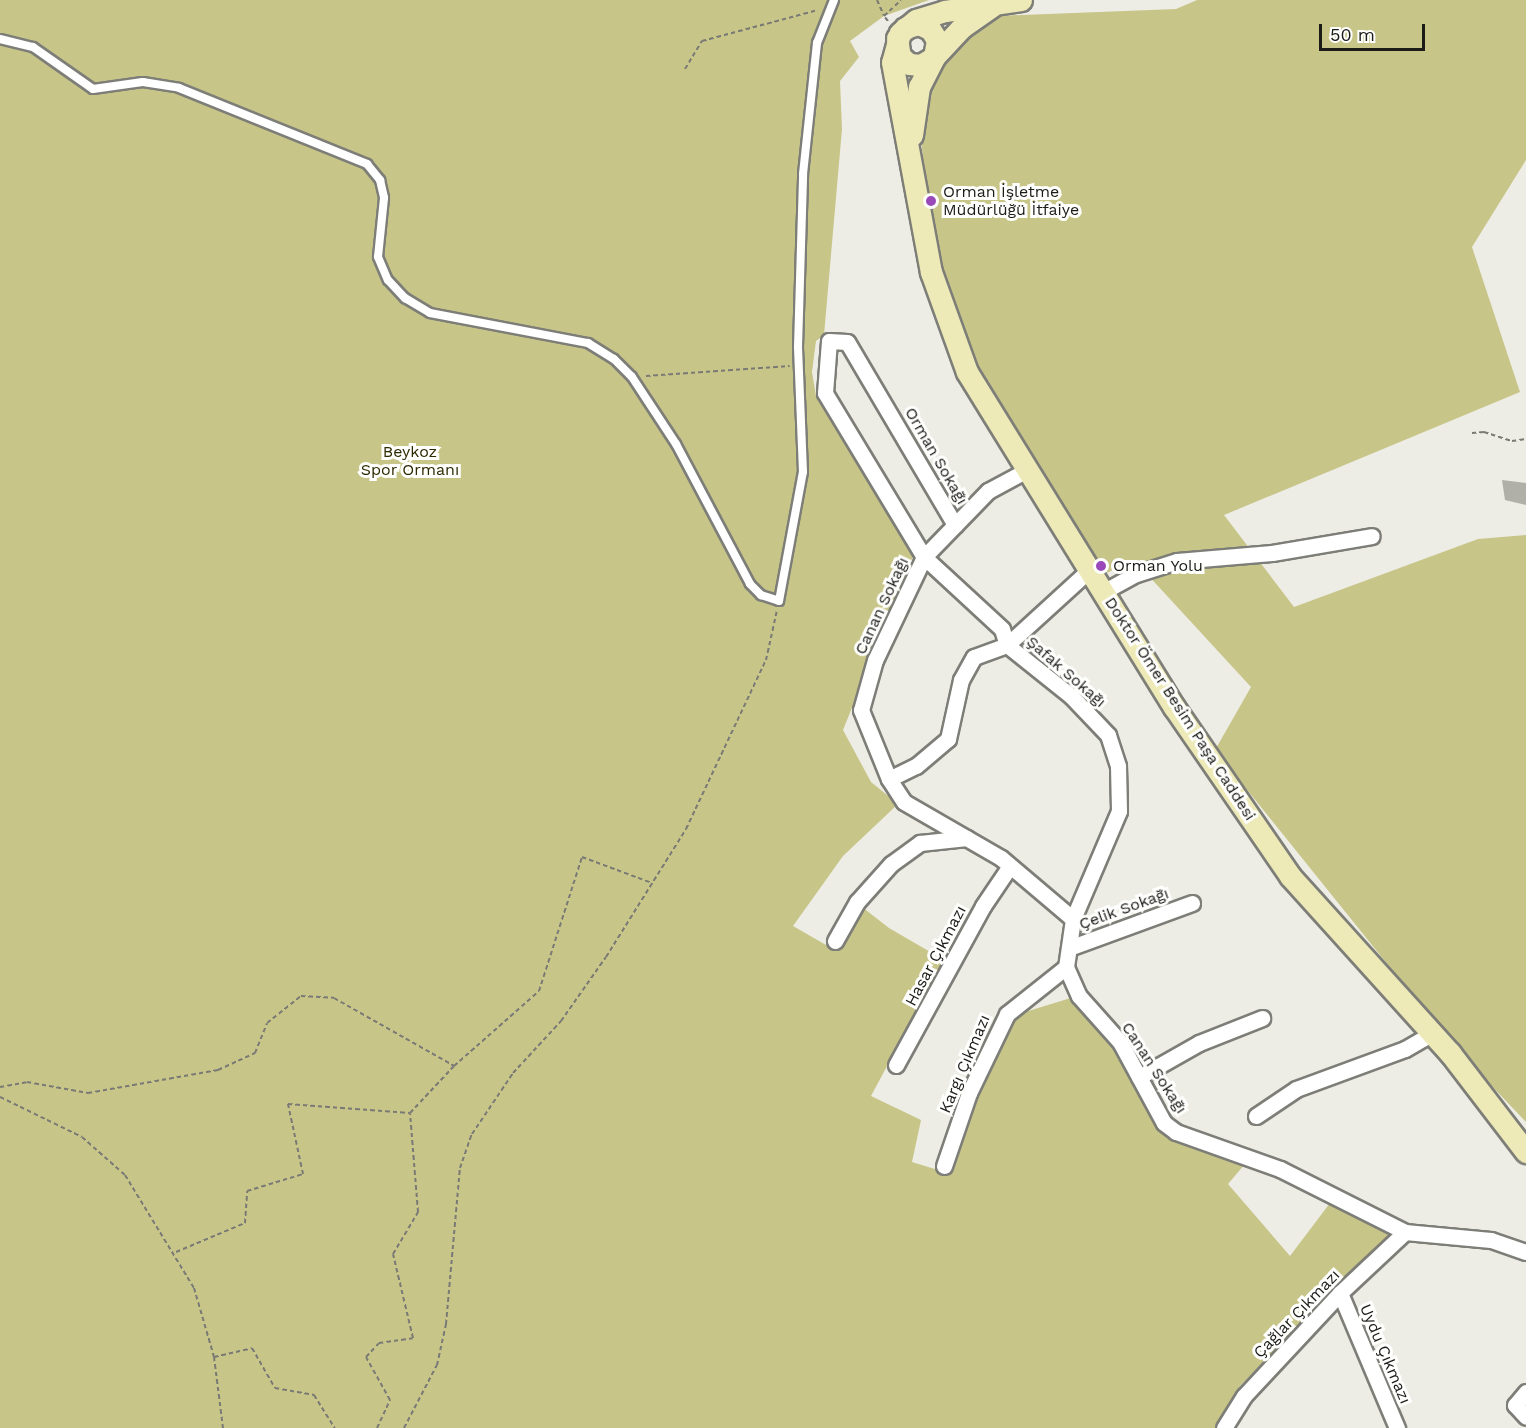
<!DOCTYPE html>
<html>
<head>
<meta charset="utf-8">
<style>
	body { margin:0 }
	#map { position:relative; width:1526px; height:1428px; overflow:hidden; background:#edede5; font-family:"Work Sans",sans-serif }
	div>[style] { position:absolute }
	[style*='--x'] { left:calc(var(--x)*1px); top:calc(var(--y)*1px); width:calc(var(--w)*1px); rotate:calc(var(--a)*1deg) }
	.green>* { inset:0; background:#c8c589 }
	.building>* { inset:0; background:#b0afa8 }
	.path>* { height:2px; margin-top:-1px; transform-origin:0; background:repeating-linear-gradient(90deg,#7a7a75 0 4.5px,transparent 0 7.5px) }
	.roads { filter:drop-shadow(2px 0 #7e7e78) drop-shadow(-2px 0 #7e7e78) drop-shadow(0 2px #7e7e78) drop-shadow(0 -2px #7e7e78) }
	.lane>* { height:8px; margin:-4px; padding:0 4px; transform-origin:4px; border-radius:4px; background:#fff }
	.street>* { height:15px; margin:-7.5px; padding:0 7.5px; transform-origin:7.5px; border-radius:7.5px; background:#fff }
	.secondary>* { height:21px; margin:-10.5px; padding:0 10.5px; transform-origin:10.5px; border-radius:10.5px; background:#edeab8 }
	.dots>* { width:16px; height:16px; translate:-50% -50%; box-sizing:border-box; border:3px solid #fffffe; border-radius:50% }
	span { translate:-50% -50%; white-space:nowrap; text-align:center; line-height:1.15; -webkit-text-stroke:6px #fffffe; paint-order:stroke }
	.poi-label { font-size:16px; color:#1b1b18 }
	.left { translate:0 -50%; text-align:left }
	.park-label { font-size:16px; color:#2d2a02 }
	.street-label { font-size:16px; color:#1b1b18 }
	.scale { position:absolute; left:1319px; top:24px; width:106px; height:27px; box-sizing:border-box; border:3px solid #1b1b18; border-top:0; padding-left:8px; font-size:18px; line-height:21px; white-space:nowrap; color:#1b1b18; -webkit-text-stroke:4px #fffffe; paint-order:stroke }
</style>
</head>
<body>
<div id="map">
	<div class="green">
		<div style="clip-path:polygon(0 0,929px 0,884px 16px,850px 41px,859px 57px,840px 81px,842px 129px,824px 335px,816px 341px,812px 372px,816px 396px,914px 554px,843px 730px,871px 782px,898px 804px,843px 856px,793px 926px,833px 949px,862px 907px,889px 928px,944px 960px,871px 1096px,921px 1120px,912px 1162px,948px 1173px,972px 1094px,1009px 1017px,1074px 997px,1117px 1044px,1164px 1130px,1245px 1164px,1228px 1184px,1290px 1256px,1330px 1203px,1390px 1234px,1240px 1386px,1215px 1428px,0 1428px)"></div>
		<div style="clip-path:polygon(1197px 0,1526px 0,1526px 160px,1472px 247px,1520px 392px,1224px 515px,1294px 607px,1478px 539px,1526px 535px,1526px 1122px,1450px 1042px,1215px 750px,1251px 687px,1134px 560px,1096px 578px,965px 351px,929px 218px,919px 119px,949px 50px,995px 16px,1176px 9px)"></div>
	</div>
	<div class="building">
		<div style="clip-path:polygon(1502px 480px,1526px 483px,1526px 505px,1505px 500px)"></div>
	</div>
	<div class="path">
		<div style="--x:877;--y:0;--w:17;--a:66"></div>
		<div style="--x:888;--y:21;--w:6;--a:-129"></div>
		<div style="--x:884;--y:16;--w:23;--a:-43"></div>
		<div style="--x:685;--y:69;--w:33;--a:-59"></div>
		<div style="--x:702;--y:41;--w:120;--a:-15"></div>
		<div style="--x:646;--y:376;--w:144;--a:-4"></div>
		<div style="--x:1472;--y:433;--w:12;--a:-5"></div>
		<div style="--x:1484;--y:432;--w:29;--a:18"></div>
		<div style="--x:1512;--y:441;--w:14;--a:-8"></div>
		<div style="--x:0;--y:1087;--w:27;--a:-10"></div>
		<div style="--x:27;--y:1082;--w:62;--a:10.2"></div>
		<div style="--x:88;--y:1093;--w:132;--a:-10"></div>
		<div style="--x:218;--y:1070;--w:41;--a:-24.7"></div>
		<div style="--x:255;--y:1053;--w:32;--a:-68"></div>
		<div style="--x:267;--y:1023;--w:43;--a:-38.5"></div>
		<div style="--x:301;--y:996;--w:33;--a:3"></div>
		<div style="--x:334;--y:998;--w:138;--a:29.5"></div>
		<div style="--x:0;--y:1097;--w:91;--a:26"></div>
		<div style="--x:82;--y:1137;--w:57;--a:41.5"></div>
		<div style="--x:125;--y:1175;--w:132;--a:58.6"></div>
		<div style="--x:194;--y:1288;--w:72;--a:73.8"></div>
		<div style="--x:214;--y:1357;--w:72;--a:82.8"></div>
		<div style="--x:176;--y:1252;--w:75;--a:-22.8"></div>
		<div style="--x:245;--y:1223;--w:32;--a:-86"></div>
		<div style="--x:247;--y:1191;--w:59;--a:-16.9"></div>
		<div style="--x:303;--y:1174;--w:72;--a:-102.1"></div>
		<div style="--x:288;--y:1104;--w:122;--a:4.2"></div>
		<div style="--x:214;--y:1357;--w:39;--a:-13"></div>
		<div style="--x:252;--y:1348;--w:46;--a:60.1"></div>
		<div style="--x:275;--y:1388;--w:40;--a:10"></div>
		<div style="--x:314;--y:1395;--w:39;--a:58"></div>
		<div style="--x:377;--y:1428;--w:31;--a:-65"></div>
		<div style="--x:390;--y:1400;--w:49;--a:-119.2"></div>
		<div style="--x:366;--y:1357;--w:19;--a:-47"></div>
		<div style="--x:379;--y:1343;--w:34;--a:-8"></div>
		<div style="--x:413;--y:1338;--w:86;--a:-103.4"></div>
		<div style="--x:393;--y:1254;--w:49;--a:-59.2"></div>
		<div style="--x:418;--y:1212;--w:99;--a:-94.6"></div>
		<div style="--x:410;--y:1113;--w:64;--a:-46.9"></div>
		<div style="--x:454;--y:1066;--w:113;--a:-41.4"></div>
		<div style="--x:539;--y:991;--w:141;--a:-72.2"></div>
		<div style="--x:582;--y:857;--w:75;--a:20.4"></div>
		<div style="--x:404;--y:1428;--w:71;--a:-62.4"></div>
		<div style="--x:437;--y:1365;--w:42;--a:-77.6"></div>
		<div style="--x:446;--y:1324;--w:157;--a:-84.9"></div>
		<div style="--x:460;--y:1168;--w:36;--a:-71"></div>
		<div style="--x:472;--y:1134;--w:73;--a:-56.1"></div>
		<div style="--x:513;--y:1073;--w:71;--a:-47.3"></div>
		<div style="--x:561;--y:1021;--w:78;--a:-54.9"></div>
		<div style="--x:606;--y:957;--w:151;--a:-58"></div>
		<div style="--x:686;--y:829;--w:187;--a:-64.7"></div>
		<div style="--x:766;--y:660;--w:51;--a:-77.6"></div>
	</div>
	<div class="roads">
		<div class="lane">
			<div style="--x:0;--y:39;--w:34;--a:14"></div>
			<div style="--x:33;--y:47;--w:73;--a:35"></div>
			<div style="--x:93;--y:89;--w:50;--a:-8"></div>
			<div style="--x:143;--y:82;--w:36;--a:9"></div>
			<div style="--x:179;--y:88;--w:203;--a:22"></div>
			<div style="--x:367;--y:164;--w:21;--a:51"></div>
			<div style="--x:380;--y:180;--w:18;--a:77"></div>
			<div style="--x:384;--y:198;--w:59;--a:95.8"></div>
			<div style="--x:378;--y:257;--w:25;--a:67"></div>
			<div style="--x:388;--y:280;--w:25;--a:47"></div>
			<div style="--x:405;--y:298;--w:29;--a:31"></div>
			<div style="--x:430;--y:313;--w:161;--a:10.8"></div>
			<div style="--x:588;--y:343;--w:31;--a:32"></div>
			<div style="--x:614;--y:359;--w:25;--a:45"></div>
			<div style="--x:632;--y:377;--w:80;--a:56.7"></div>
			<div style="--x:676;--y:444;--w:158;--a:62.1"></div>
			<div style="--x:750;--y:584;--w:16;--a:45"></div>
			<div style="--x:761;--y:595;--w:19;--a:18"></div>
			<div style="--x:779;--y:601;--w:131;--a:-79.5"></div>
			<div style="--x:803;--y:472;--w:125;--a:-92.3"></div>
			<div style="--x:798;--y:347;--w:173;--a:-88.3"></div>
			<div style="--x:803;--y:174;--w:132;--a:-83.9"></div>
			<div style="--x:817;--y:43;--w:46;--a:-68.4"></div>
		</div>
		<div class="street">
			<div style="--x:1027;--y:470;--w:44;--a:151.7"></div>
			<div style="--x:988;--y:491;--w:47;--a:134.1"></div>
			<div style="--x:955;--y:525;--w:212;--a:-120.5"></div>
			<div style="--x:847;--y:342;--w:18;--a:-177"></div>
			<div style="--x:829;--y:341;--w:52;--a:94.4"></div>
			<div style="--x:825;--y:393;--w:192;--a:58.9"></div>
			<div style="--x:924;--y:557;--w:106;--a:42.7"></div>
			<div style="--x:1002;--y:629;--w:17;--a:73"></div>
			<div style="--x:1007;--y:645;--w:82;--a:38.6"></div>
			<div style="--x:1071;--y:696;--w:54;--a:46.5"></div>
			<div style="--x:1108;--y:735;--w:33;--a:72"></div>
			<div style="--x:1118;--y:766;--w:45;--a:88.7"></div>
			<div style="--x:1119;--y:811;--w:117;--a:113.1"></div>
			<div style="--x:955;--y:525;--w:45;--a:134.1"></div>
			<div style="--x:924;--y:557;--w:114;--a:115.4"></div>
			<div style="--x:875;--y:660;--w:52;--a:105.6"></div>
			<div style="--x:861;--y:710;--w:74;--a:67.9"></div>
			<div style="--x:889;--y:779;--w:27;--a:57"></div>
			<div style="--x:904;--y:802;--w:112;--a:30"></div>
			<div style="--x:1001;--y:858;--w:94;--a:40.3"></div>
			<div style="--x:1073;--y:919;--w:49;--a:98.3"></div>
			<div style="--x:1066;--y:967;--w:32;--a:66"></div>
			<div style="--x:1079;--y:996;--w:62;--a:48.3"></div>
			<div style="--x:1120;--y:1042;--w:92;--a:61.5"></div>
			<div style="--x:1164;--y:1123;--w:15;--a:37"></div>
			<div style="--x:1176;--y:1132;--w:110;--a:19.6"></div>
			<div style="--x:1280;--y:1169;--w:140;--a:26.7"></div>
			<div style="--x:1405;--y:1232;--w:86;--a:5.3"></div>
			<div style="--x:1491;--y:1240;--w:37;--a:19"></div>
			<div style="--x:1103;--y:592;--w:38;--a:-29"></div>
			<div style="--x:1136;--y:574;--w:43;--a:-17.6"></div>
			<div style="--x:1177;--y:561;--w:95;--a:-4.8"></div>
			<div style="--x:1272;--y:553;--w:101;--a:-9.6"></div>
			<div style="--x:889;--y:779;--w:30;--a:-26"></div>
			<div style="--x:916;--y:766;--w:42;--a:-40.2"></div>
			<div style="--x:948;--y:739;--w:60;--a:-77.6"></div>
			<div style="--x:961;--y:680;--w:26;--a:-61"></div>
			<div style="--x:974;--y:657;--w:35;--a:-20"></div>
			<div style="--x:1007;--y:645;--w:111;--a:-42.4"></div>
			<div style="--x:835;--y:941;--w:45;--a:-60.6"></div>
			<div style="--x:857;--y:902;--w:51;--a:-48.2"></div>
			<div style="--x:891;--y:864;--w:36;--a:-36"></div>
			<div style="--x:920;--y:843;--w:47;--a:-6.1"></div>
			<div style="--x:1069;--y:948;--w:131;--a:-20.1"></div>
			<div style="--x:896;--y:1065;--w:181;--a:-61.3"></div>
			<div style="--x:983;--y:906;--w:48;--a:-56"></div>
			<div style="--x:1139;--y:1077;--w:69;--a:-29.5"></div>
			<div style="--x:1199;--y:1043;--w:68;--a:-21.6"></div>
			<div style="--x:1256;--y:1116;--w:48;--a:-34"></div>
			<div style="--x:1296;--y:1089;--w:116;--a:-20.2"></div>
			<div style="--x:1405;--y:1049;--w:32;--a:-30"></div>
			<div style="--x:944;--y:1166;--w:77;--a:-71.1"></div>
			<div style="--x:969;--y:1093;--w:88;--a:-64.3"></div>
			<div style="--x:1007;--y:1014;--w:75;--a:-38.5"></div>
			<div style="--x:1340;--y:1293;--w:147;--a:67.1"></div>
			<div style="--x:1526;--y:1392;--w:17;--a:130"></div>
			<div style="--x:1515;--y:1405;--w:16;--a:47"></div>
			<div style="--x:1224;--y:1428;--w:38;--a:-58"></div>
			<div style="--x:1244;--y:1396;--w:141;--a:-47"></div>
			<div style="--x:1340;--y:1293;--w:89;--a:-43.2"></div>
		</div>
		<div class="secondary">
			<div style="--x:1021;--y:0;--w:77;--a:171.8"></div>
			<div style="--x:945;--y:11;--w:30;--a:163"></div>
			<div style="--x:916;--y:20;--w:21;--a:141"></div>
			<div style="--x:900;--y:33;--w:30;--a:105"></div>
			<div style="--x:892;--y:62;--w:214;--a:79.5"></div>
			<div style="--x:931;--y:272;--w:106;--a:70.2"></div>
			<div style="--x:967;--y:372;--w:394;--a:58.3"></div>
			<div style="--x:1174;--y:707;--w:205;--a:55.5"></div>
			<div style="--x:1290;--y:876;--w:239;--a:47.9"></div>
			<div style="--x:1450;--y:1053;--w:125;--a:52.5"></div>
			<div style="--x:897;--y:38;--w:18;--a:81"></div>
			<div style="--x:900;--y:56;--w:12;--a:42"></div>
			<div style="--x:909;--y:64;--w:12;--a:5"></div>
			<div style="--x:921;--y:65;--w:15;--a:-32"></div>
			<div style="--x:934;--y:57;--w:17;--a:-80"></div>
			<div style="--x:937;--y:40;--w:13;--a:-122"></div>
			<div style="--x:930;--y:29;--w:13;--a:-157"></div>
			<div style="--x:918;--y:24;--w:14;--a:163"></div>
			<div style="--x:912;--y:135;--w:49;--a:-81.7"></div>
			<div style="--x:919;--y:87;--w:34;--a:-63"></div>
			<div style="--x:934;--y:57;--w:40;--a:-47"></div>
			<div style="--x:961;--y:28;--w:38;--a:-35"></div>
		</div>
	</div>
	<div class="dots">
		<div style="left:931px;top:201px;background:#9949b9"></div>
		<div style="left:1101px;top:566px;background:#9949b9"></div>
	</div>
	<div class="poi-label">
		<span class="left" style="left:943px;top:201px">Orman İşletme<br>Müdürlüğü İtfaiye</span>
		<span class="left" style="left:1113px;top:566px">Orman Yolu</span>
	</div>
	<div class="park-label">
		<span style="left:410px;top:461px">Beykoz<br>Spor Ormanı</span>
	</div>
	<div class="street-label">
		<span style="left:936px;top:456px;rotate:60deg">Orman Sokağı</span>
		<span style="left:882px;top:606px;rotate:-65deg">Canan Sokağı</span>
		<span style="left:1066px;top:672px;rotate:41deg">Şafak Sokağı</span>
		<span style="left:1180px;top:709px;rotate:57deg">Doktor Ömer Besim Paşa Caddesi</span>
		<span style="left:1124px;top:909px;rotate:-20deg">Çelik Sokağı</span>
		<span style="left:936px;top:956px;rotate:-62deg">Hasar Çıkmazı</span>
		<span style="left:965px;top:1064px;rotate:-67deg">Kargı Çıkmazı</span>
		<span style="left:1154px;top:1068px;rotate:57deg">Canan Sokağı</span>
		<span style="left:1297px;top:1314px;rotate:-46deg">Çağlar Çıkmazı</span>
		<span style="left:1385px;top:1354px;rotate:67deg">Uydu Çıkmazı</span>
	</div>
	<div class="scale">50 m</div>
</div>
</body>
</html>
